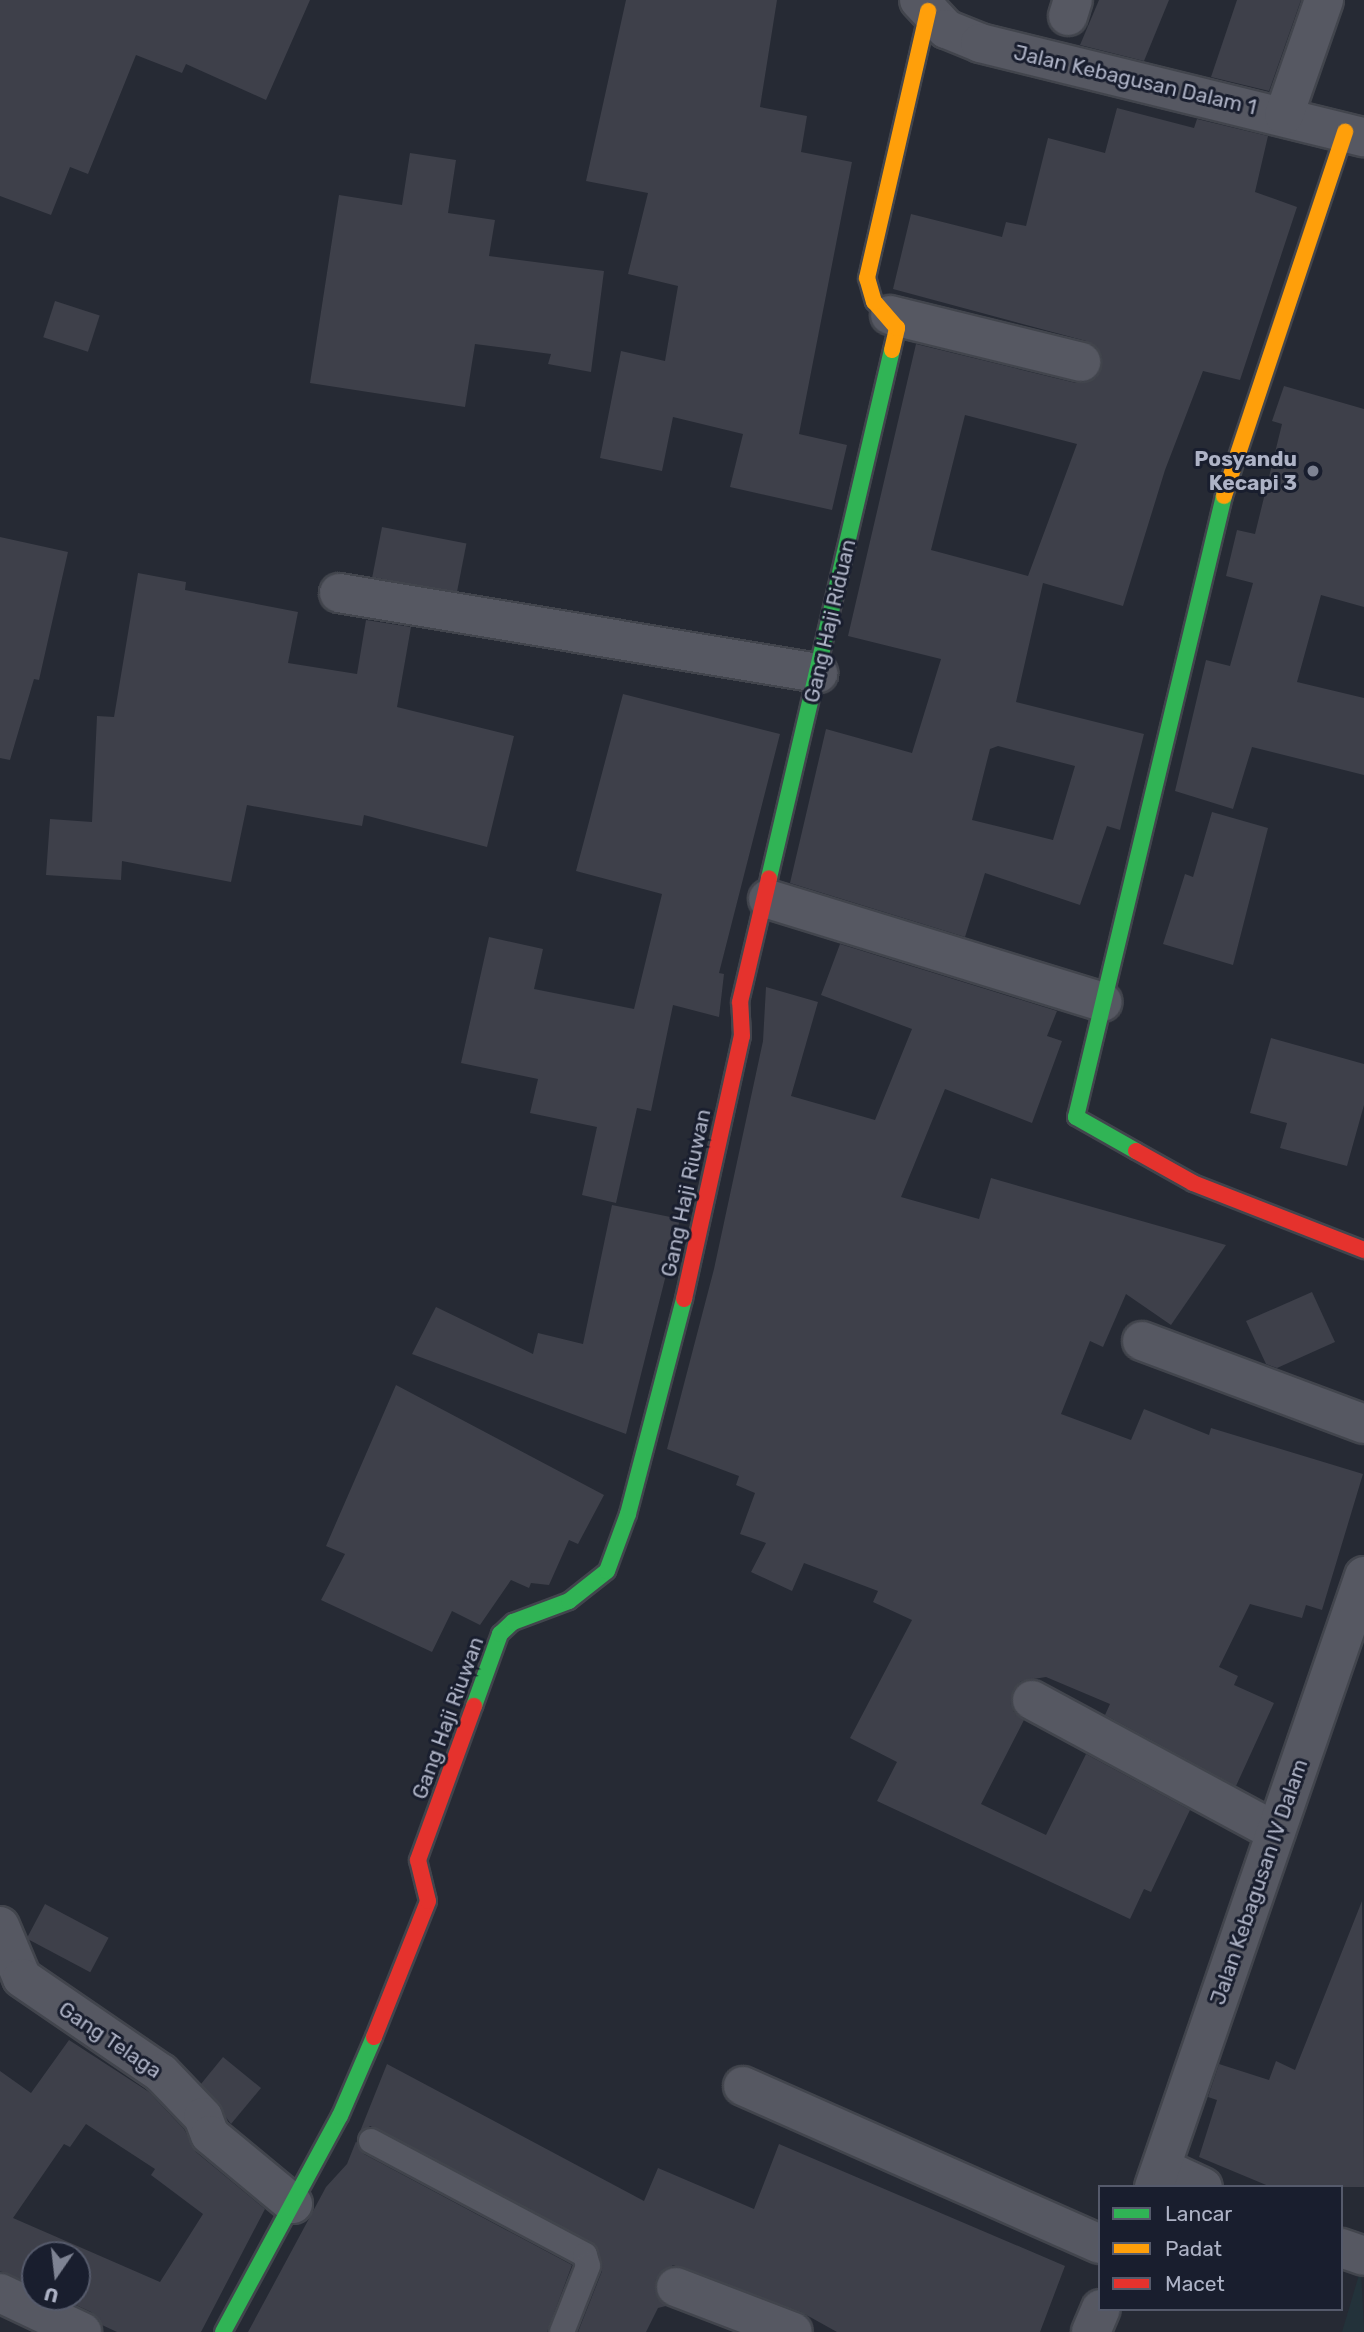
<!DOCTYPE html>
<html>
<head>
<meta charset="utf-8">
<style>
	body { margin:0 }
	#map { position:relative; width:1364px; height:2332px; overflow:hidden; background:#262a34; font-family:Rubik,sans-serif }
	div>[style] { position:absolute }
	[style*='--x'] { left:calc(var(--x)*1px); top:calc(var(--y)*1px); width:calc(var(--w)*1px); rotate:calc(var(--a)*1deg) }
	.green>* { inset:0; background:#23323a }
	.building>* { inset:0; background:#3e404a; transform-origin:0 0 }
	.roads { filter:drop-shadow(2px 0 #42454d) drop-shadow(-2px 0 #42454d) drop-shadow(0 2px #42454d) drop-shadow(0 -2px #42454d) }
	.lane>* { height:24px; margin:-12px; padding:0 12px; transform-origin:12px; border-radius:12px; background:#565862 }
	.street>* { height:38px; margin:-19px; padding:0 19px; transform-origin:19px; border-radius:19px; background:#565862 }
	.fast>* { height:16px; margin:-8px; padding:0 8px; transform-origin:8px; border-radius:8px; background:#30b455 }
	.slow>* { height:16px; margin:-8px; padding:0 8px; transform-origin:8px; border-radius:8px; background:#ff9f0a }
	.jam>* { height:16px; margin:-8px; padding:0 8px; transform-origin:8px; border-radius:8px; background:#e5322d }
	.dots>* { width:19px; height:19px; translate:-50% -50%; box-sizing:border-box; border:4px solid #191e2e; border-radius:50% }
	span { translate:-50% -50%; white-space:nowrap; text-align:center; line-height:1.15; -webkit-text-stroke:6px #191e2e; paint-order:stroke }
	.street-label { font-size:21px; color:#aeb3c6 }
	.poi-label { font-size:21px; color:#aeb3c6; font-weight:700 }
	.right { translate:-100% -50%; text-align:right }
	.legend { position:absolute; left:1098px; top:2185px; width:245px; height:126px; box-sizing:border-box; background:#191e2e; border:2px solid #555a6b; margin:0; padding:9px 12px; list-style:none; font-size:21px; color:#aeb3c6 }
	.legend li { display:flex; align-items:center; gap:14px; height:35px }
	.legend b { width:35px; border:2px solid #555a6b }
	.north { position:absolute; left:21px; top:2241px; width:70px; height:70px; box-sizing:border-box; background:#191e2e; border:2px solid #555a6b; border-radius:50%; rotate:194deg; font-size:19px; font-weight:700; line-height:28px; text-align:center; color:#aeb3c6 }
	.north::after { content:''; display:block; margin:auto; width:24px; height:32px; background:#7e8393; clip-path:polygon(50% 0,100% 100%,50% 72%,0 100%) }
</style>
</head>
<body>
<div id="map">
	<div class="green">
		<div style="clip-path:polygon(1361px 2268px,1364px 2332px,1342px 2332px)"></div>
	</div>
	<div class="building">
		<div style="clip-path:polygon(0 0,310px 0,266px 100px,186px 64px,182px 73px,136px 55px,88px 174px,70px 167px,51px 215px,0 196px)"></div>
		<div style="clip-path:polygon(626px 0,777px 0,760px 107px,807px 116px,801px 152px,852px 162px,799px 434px,847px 445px,832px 510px,730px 487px,743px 434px,673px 417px,662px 471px,600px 458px,621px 351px,665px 361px,678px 286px,628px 274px,648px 193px,586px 181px)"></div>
		<div style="clip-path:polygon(1099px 0,1169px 0,1144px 61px,1080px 45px)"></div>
		<div style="clip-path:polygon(1237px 0,1301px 0,1269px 91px,1211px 77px)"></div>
		<div style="clip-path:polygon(evenodd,1117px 108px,1194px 128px,1197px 119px,1268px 136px,1255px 192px,1297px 207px,1240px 380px,1203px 371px,1165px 470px,1123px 606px,1043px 583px,1016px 702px,1144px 734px,1120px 830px,1107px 826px,1080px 905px,985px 873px,965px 937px,790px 883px,826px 729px,912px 753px,941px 659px,848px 636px,916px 344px,1076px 383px,1096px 378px,1102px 357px,1086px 341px,893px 289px,911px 214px,1002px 237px,1006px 222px,1026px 226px,1048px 138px,1105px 153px,1117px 108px,965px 415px,1077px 444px,1028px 576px,931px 550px,965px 415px,1117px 108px,998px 746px,1075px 766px,1053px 840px,972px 820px,990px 749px,998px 746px)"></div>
		<div style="clip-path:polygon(410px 153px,456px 160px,448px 213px,495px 220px,489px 256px,604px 271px,591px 372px,548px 364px,551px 354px,475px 344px,465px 407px,310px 383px,339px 195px,402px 205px)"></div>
		<div style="left:55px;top:301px;width:47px;height:38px;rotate:18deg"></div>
		<div style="clip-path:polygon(1284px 386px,1364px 409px,1364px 607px,1321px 595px,1297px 682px,1364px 698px,1364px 775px,1252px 747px,1233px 809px,1175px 791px,1206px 660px,1230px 666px,1253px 583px,1226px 576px,1237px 530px,1255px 534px,1282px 424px,1272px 421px)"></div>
		<div style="left:382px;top:527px;width:86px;height:51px;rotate:11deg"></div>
		<div style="clip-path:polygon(0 537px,68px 552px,39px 680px,34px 679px,10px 760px,0 758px)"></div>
		<div style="clip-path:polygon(138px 573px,186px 582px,185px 590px,298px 612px,288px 663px,357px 674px,366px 620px,411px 627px,397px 707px,514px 736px,487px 847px,364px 815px,362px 826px,247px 805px,231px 882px,122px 861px,121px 880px,46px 875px,50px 819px,92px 822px,97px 716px,114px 717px)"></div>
		<div style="clip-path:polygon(623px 694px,780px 734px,719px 973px,724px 974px,719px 1017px,673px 1005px,651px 1111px,637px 1108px,616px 1203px,582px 1195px,597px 1127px,530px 1113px,538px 1079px,461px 1063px,489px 937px,543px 949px,534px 989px,634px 1009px,662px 894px,576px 871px)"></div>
		<div style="clip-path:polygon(1212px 812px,1268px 828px,1233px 965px,1163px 944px,1185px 874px,1193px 877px)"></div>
		<div style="clip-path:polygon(840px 944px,1057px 1011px,1047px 1036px,1062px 1041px,1032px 1123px,945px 1089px,901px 1197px,979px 1219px,991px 1178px,1226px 1245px,1171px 1325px,1126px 1294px,1103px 1347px,1090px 1341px,1061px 1414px,1131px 1440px,1144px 1409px,1209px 1435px,1211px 1428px,1363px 1474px,1322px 1610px,1306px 1605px,1302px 1618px,1250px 1604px,1219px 1667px,1238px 1676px,1234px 1685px,1274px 1703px,1236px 1786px,1105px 1715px,1110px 1704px,1046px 1677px,1021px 1681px,1013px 1690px,1013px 1711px,1024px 1720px,981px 1804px,1046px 1835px,1086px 1754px,1190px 1810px,1151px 1892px,1144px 1889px,1130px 1919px,877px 1801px,897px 1762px,850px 1738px,912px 1620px,873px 1602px,878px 1591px,804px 1563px,792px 1591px,751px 1572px,766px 1543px,740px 1534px,755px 1493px,736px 1485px,739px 1476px,667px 1449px,714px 1269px,763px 1041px,766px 987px,818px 1002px,791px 1096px,875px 1120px,912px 1029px,821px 995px)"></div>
		<div style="clip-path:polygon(1271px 1038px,1364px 1064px,1364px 1105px,1347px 1166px,1280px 1148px,1287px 1123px,1250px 1113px)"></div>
		<div style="clip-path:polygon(612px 1205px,680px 1219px,626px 1434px,412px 1354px,436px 1307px,533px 1354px,538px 1333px,583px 1344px)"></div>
		<div style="clip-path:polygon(1312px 1292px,1335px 1342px,1277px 1368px,1266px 1364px,1246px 1321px)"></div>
		<div style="clip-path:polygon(396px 1385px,604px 1495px,578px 1544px,569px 1540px,549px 1585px,531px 1583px,529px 1588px,511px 1580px,480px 1625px,452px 1611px,432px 1652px,321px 1600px,345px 1554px,326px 1546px)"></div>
		<div style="clip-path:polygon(1362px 1901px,1364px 2187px,1271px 2187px,1199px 2157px,1217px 2100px,1208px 2097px,1219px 2064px,1269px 2080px,1276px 2061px,1295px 2070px)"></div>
		<div style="left:45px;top:1904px;width:72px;height:39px;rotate:28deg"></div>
		<div style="clip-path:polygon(evenodd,69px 2040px,149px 2092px,184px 2129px,196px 2152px,265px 2209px,201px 2332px,117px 2332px,102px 2325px,91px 2312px,59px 2297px,77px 2297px,77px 2255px,35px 2255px,35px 2285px,0 2271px,0 2071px,31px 2093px,69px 2040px,86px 2124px,155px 2169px,151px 2175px,203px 2214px,160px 2282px,13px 2218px,64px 2144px,70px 2147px,86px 2124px)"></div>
		<div style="clip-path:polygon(223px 2057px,261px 2088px,231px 2124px,201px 2084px)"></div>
		<div style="clip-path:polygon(387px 2064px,644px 2201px,658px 2168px,754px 2209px,779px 2144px,1065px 2266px,1040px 2332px,837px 2332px,801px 2312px,673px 2265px,656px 2279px,655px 2291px,666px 2306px,658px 2308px,646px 2332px,578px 2332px,602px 2271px,596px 2245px,370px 2126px,356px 2141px,364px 2154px,572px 2265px,547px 2332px,248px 2332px,326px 2187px,347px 2164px)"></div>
	</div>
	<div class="roads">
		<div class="lane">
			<div style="--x:371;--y:2141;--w:242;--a:28"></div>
			<div style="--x:585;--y:2255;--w:11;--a:75"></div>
			<div style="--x:588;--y:2266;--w:71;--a:111.5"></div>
		</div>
		<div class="street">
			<div style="--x:919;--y:0;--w:40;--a:47"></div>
			<div style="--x:946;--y:29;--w:37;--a:22"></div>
			<div style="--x:980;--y:43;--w:395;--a:13.8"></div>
			<div style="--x:1068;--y:16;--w:17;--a:-73"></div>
			<div style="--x:1284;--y:115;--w:122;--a:-70.8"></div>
			<div style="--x:890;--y:315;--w:197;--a:13.8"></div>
			<div style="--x:339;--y:593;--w:486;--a:9.5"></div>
			<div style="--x:768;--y:899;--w:350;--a:17.1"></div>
			<div style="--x:1142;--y:1341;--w:237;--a:20.5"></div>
			<div style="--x:1032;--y:1700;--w:277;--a:28.4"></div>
			<div style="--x:0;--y:1926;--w:56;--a:67.1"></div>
			<div style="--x:22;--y:1978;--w:168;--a:34.4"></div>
			<div style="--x:161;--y:2073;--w:61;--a:46.3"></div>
			<div style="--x:203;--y:2117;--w:19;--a:69"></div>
			<div style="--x:210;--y:2135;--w:108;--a:39.7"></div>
			<div style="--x:743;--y:2086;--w:390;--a:23.9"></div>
			<div style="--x:1162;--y:2168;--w:45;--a:24.9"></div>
			<div style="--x:1154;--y:2187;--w:646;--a:-71.03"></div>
			<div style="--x:1341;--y:2248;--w:24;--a:19"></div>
			<div style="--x:676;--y:2287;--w:125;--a:21"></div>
			<div style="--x:0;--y:2293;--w:91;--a:25.4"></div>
			<div style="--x:1091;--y:2332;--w:25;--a:-67"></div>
		</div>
		<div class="fast">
			<div style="--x:769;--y:878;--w:542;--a:-76.89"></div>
			<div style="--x:1136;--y:1151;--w:69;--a:-150.5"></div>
			<div style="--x:1076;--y:1117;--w:638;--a:-76.6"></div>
			<div style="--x:474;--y:1706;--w:77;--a:-70.1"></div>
			<div style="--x:500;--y:1634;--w:18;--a:-43"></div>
			<div style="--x:513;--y:1622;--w:60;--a:-20.6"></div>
			<div style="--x:569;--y:1601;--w:48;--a:-38.3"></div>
			<div style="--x:607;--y:1571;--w:61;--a:-69.8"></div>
			<div style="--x:628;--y:1514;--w:222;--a:-75.4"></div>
			<div style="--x:223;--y:2332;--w:246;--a:-61.6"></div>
			<div style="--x:340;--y:2116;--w:86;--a:-66.7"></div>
		</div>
		<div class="slow">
			<div style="--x:892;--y:350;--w:23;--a:-77"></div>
			<div style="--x:897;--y:328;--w:35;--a:-131"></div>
			<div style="--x:874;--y:302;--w:25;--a:-106"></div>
			<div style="--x:867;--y:278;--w:274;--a:-77.1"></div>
			<div style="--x:1224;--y:496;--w:384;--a:-71.6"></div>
		</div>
		<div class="jam">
			<div style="--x:1136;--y:1151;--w:65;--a:29.3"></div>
			<div style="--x:1193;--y:1183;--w:184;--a:21.4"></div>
			<div style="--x:684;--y:1299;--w:269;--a:-77.6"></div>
			<div style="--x:742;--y:1036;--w:34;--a:-93"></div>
			<div style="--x:740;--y:1002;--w:127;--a:-76.8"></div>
			<div style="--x:374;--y:2037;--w:146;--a:-68.3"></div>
			<div style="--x:428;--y:1901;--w:42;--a:-103.7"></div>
			<div style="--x:418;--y:1860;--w:164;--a:-70"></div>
		</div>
	</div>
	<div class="dots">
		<div style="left:1313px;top:471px;background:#7e8393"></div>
	</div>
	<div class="street-label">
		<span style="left:1135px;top:80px;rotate:13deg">Jalan Kebagusan Dalam 1</span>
		<span style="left:830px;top:621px;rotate:-77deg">Gang Haji Riduan</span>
		<span style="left:686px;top:1193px;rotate:-78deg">Gang Haji Riuwan</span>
		<span style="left:448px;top:1718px;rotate:-70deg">Gang Haji Riuwan</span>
		<span style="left:1259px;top:1882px;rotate:-71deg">Jalan Kebagusan IV Dalam</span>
		<span style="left:110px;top:2040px;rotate:34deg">Gang Telaga</span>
	</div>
	<div class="poi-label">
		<span class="right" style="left:1297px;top:471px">Posyandu<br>Kecapi 3</span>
	</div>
	<ul class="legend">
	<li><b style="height:9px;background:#30b455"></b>Lancar</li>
	<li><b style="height:9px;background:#ff9f0a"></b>Padat</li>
	<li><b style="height:9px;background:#e5322d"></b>Macet</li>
	</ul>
	<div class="north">U</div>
</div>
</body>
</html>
